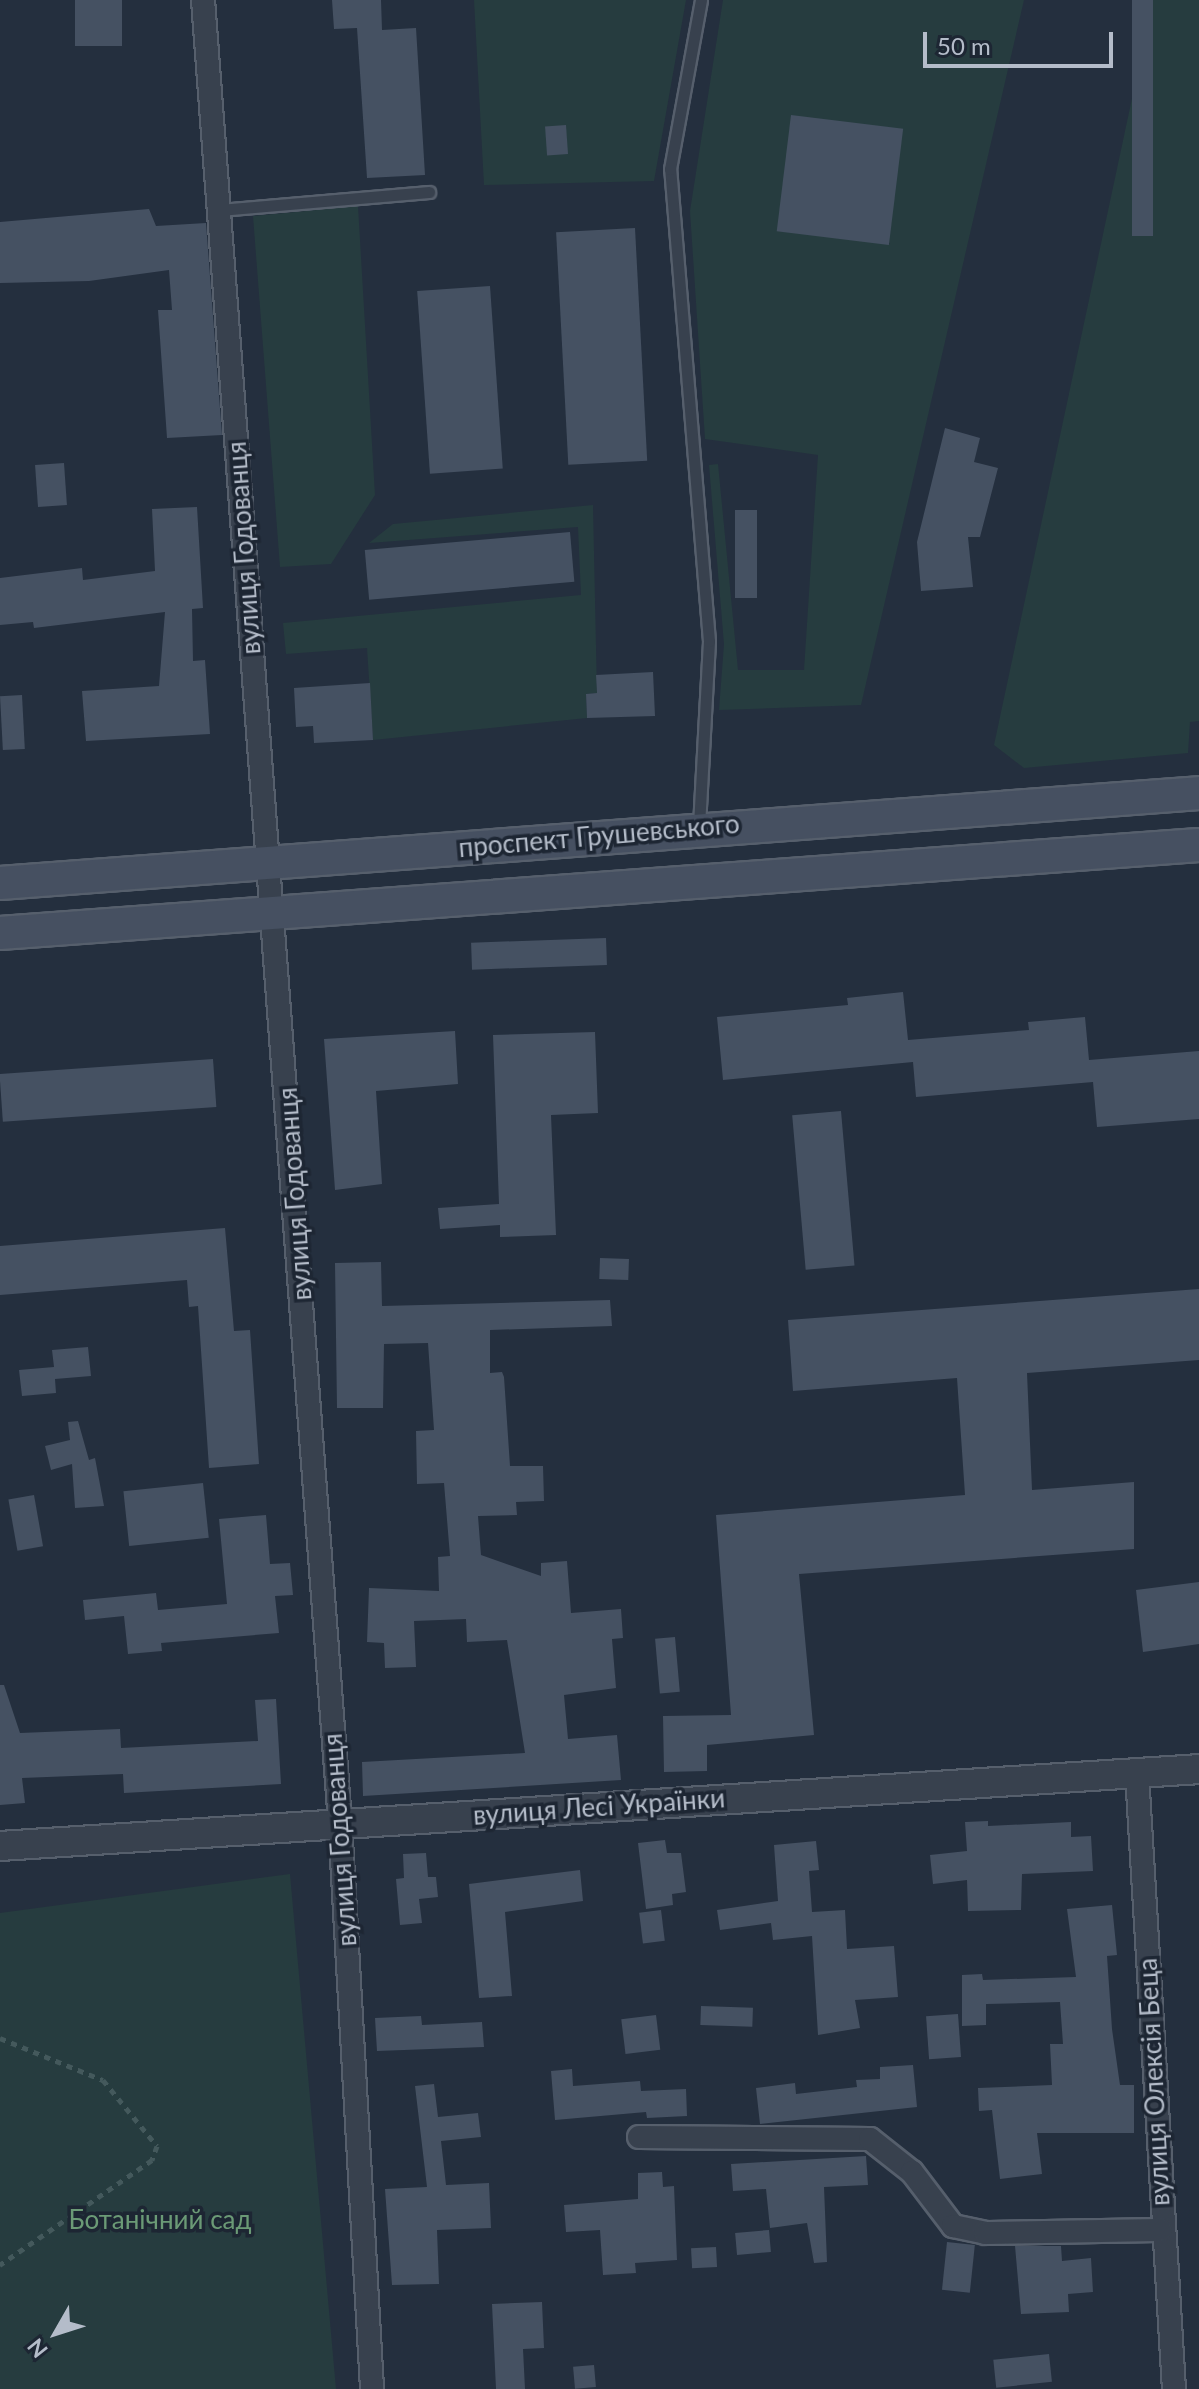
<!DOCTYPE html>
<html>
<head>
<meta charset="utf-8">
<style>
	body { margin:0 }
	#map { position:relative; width:1199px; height:2389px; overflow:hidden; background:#242f3e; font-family:Lato,sans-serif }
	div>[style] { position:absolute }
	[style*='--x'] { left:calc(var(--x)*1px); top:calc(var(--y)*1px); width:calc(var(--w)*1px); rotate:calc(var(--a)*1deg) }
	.green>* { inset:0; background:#263c3f }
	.building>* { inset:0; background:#455162; transform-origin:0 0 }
	.path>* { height:5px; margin-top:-2.5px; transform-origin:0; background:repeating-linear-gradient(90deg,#44595c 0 6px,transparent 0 12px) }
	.roads { filter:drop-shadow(2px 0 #565f6c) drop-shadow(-2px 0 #565f6c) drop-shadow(0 2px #565f6c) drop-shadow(0 -2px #565f6c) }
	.service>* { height:11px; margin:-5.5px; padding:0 5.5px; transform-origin:5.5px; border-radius:5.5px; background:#38414e }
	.minor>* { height:22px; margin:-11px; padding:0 11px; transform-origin:11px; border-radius:11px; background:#38414e }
	.tertiary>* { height:28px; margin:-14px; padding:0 14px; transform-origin:14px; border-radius:14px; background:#38414e }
	.secondary>* { height:32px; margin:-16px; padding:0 16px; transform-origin:16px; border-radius:16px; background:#465061 }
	span { translate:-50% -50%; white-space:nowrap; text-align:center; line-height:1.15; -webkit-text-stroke:7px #1d2633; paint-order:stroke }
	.street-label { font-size:26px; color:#b4bcc9 }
	.park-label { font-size:26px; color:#6b9a76 }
	.north { position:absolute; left:16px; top:2293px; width:80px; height:80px; -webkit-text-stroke:6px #1d2633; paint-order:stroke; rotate:231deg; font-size:22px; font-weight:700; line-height:32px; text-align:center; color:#b4bcc9 }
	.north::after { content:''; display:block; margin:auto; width:28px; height:36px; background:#b4bcc9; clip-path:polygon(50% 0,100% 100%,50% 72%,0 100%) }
	.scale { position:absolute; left:923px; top:32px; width:190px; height:36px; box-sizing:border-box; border:4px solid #b4bcc9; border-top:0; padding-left:10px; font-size:24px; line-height:28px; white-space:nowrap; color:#b4bcc9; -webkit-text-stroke:6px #1d2633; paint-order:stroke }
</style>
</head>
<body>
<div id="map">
	<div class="green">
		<div style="clip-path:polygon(474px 0,686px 0,654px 181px,484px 185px)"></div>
		<div style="clip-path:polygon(evenodd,723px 0,1024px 0,861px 705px,719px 710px,724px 644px,709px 465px,718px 464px,738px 670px,804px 670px,818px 455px,705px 439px,690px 211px,723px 0,792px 115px,890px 244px,779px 231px,792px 115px)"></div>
		<div style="clip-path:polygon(1153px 0,1199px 0,1199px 721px,1190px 722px,1188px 753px,1024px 768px,994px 745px)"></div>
		<div style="clip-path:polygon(358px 206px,375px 495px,331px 564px,280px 567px,253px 216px)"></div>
		<div style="clip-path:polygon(593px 505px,597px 693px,586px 694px,587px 718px,373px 740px,367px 648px,286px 654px,283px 623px,581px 595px,578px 527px,369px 543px,393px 524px)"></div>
		<div style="clip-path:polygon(290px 1874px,336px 2389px,0 2389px,0 1913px)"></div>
	</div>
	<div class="building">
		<div style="left:75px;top:0;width:47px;height:46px"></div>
		<div style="clip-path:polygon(332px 0,381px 0,382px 30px,416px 28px,425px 175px,367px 178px,357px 28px,334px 29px)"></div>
		<div style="left:1132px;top:0;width:21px;height:236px"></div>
		<div style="left:791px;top:115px;width:113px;height:117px;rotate:7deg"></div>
		<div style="left:566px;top:125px;width:29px;height:21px;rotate:86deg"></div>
		<div style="clip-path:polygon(149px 209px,156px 226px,206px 223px,222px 435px,167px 438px,158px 310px,172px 310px,169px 270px,89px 281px,0 283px,0 222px)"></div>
		<div style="left:635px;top:228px;width:233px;height:79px;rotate:87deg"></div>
		<div style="left:490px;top:286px;width:183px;height:73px;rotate:86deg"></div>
		<div style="clip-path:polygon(945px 428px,980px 438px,974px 462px,998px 468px,980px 537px,968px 537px,973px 587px,921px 591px,917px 542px)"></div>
		<div style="left:64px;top:463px;width:42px;height:29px;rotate:86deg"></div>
		<div style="clip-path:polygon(197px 507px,203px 608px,192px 609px,193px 661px,205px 660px,210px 734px,86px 741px,82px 691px,159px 686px,165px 612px,34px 628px,33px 622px,0 625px,0 578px,82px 568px,83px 580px,155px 571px,152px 509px)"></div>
		<div style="left:735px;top:510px;width:22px;height:88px"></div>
		<div style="left:570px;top:532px;width:50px;height:206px;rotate:85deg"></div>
		<div style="clip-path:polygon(653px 672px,655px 716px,587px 718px,586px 694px,597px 693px,596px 675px)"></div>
		<div style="clip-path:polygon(370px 683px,373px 740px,314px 743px,313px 726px,296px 727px,294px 688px)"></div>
		<div style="left:22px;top:695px;width:54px;height:22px;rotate:87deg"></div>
		<div style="left:606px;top:938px;width:27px;height:135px;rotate:88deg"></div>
		<div style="clip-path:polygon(903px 992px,908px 1040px,1029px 1030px,1028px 1022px,1085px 1017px,1089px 1060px,1199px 1051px,1199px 1119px,1097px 1127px,1093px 1082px,916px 1097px,913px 1062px,723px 1080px,717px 1017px,848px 1005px,847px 998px)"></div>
		<div style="clip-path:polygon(455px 1031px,458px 1084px,376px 1091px,382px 1184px,335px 1190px,324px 1039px)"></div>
		<div style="clip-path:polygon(595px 1032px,598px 1113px,551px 1115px,556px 1235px,500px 1237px,500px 1225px,440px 1229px,438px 1208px,499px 1204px,493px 1035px)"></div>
		<div style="left:213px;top:1059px;width:48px;height:214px;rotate:86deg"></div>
		<div style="left:841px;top:1111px;width:155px;height:49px;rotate:85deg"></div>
		<div style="clip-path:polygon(225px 1228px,234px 1331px,250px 1330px,259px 1464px,209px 1468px,198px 1306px,189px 1307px,187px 1280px,0 1295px,0 1246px)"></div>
		<div style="left:600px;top:1258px;width:29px;height:21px;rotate:2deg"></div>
		<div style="clip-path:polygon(381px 1262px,382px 1306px,610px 1300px,612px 1326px,490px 1330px,490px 1373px,502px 1372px,504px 1377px,510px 1466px,543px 1466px,544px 1501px,516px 1502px,517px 1515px,478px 1516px,481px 1555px,541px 1576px,541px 1563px,567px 1561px,571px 1613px,621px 1609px,623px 1638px,612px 1639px,616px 1688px,564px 1695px,568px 1739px,617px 1735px,621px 1780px,363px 1796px,362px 1762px,525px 1753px,507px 1640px,467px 1642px,466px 1619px,414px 1621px,416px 1667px,385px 1668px,384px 1643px,367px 1642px,369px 1588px,439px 1591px,438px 1557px,450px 1556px,444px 1483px,417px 1484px,416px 1431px,434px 1430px,428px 1343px,384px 1344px,383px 1408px,337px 1408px,335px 1263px)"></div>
		<div style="clip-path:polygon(1199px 1289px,1199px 1360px,1027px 1373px,1032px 1490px,1134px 1482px,1134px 1549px,799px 1574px,814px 1735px,707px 1745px,707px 1771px,664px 1772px,663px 1716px,731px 1715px,716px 1515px,965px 1495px,957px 1378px,793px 1391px,788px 1320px)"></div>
		<div style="clip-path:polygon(88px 1347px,91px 1376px,55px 1379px,56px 1393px,22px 1396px,19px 1370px,54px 1367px,52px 1350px)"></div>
		<div style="clip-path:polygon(78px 1421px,89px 1460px,95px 1458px,104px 1506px,75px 1508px,72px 1464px,51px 1470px,45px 1446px,70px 1440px,68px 1422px)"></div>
		<div style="left:203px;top:1483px;width:55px;height:80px;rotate:84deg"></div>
		<div style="left:34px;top:1495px;width:52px;height:26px;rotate:80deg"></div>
		<div style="clip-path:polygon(266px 1515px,270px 1564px,290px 1563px,293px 1595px,275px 1596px,279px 1633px,161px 1643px,162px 1651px,128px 1654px,124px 1616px,85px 1620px,83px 1600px,156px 1593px,158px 1610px,227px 1604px,219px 1519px)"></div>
		<div style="clip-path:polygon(1199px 1582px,1199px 1644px,1143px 1652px,1136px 1590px)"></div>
		<div style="left:675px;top:1637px;width:55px;height:20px;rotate:85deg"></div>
		<div style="clip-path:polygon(0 1685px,4px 1685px,20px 1733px,120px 1729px,121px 1748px,258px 1741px,255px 1700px,276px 1699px,281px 1784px,124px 1793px,123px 1774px,22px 1778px,25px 1803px,0 1805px)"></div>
		<div style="clip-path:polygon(988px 1821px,988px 1826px,1071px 1822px,1071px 1837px,1091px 1836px,1093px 1871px,1022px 1874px,1021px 1910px,968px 1911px,967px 1880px,933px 1884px,930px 1855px,967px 1851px,965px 1822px)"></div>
		<div style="clip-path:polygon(665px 1840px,667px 1853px,681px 1853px,686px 1892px,672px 1894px,673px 1905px,646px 1909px,638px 1843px)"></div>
		<div style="clip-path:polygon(816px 1841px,819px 1870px,809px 1871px,812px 1912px,845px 1910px,847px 1949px,894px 1946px,898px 1997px,855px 2000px,860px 2028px,818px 2035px,812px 1936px,773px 1940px,771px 1923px,720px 1930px,717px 1910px,778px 1901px,774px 1845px)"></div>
		<div style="clip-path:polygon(426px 1853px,428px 1877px,436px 1877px,438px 1897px,419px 1899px,422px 1923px,400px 1925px,396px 1879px,404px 1878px,403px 1854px)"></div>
		<div style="clip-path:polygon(580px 1870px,583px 1901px,505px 1912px,512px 1996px,479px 1998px,469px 1884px)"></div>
		<div style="clip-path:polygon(1112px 1905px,1117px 1955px,1107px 1956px,1112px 2029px,1120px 2085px,1134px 2085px,1134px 2133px,1037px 2133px,1042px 2174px,1000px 2179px,992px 2110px,979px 2111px,978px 2088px,1052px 2085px,1050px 2044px,1063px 2044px,1060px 2002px,986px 2004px,986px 2025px,962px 2026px,962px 1975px,982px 1974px,983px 1980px,1076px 1977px,1067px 1909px)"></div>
		<div style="left:661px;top:1910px;width:31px;height:22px;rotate:83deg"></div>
		<div style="left:701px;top:2006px;width:52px;height:19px;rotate:2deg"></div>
		<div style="left:958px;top:2014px;width:43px;height:32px;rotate:86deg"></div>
		<div style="left:656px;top:2015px;width:35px;height:35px;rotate:83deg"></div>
		<div style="clip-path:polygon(421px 2016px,422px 2025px,482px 2022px,484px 2047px,377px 2051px,375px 2018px)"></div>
		<div style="clip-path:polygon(913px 2065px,917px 2107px,760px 2124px,756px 2088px,795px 2083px,796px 2094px,857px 2087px,856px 2080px,880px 2079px,880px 2067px)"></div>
		<div style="clip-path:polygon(572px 2069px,573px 2086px,640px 2081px,641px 2091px,686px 2089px,687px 2116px,647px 2118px,646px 2112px,555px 2120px,551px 2071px)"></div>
		<div style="clip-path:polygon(434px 2084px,438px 2117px,478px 2113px,481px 2137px,441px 2141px,446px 2185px,489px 2183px,491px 2228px,437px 2230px,439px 2284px,392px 2285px,385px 2189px,427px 2187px,415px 2086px)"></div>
		<div style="clip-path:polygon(866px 2156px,868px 2185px,824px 2187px,827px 2262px,814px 2263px,807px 2223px,770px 2228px,766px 2189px,733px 2191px,731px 2164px)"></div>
		<div style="clip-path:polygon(662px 2172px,663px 2187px,674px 2186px,677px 2260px,635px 2263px,636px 2273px,603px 2275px,600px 2230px,566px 2232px,564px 2205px,638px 2199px,638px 2173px)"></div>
		<div style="left:769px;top:2230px;width:22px;height:34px;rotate:85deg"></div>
		<div style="left:947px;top:2242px;width:28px;height:48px;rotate:6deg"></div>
		<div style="clip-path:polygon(1015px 2246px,1061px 2246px,1062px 2261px,1091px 2258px,1093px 2292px,1068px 2294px,1069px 2312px,1021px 2314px)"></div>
		<div style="left:716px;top:2247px;width:20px;height:25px;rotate:87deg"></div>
		<div style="clip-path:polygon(542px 2302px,544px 2348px,523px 2349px,525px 2389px,496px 2389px,492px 2304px)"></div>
		<div style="left:1049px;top:2354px;width:28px;height:56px;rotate:84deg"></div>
		<div style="left:594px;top:2365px;width:22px;height:21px;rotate:85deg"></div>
	</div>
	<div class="path">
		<div style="--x:0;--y:2038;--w:111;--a:22.2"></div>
		<div style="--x:103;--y:2080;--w:85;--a:50.7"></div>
		<div style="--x:157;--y:2146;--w:15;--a:110"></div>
		<div style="--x:152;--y:2160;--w:185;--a:145.4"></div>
	</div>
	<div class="roads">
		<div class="service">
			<div style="--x:219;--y:210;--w:211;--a:-4.9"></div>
			<div style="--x:699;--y:826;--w:185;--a:-86.9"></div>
			<div style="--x:709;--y:641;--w:474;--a:-94.7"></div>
			<div style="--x:670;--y:169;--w:172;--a:-79.6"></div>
		</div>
		<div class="minor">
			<div style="--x:203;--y:0;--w:1828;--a:85.7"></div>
			<div style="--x:340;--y:1823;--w:567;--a:86.76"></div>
			<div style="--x:1137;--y:1774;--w:616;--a:86.56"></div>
			<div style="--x:639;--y:2137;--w:231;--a:0.5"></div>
			<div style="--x:870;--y:2139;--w:53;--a:38.2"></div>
			<div style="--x:912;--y:2172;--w:68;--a:52.8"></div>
			<div style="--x:953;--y:2226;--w:33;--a:12"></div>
			<div style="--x:985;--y:2233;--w:176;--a:-1"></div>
		</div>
		<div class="tertiary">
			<div style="--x:0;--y:1846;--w:1201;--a:-3.67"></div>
		</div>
		<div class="secondary">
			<div style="--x:0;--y:883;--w:1202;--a:-4.29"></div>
			<div style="--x:0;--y:933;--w:1202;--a:-4.2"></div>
		</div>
	</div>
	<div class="street-label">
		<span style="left:244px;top:548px;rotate:-94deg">вулиця Годованця</span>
		<span style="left:599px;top:836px;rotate:-5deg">проспект Грушевського</span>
		<span style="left:295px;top:1194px;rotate:-94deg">вулиця Годованця</span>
		<span style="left:599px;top:1807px;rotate:-4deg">вулиця Лесі Українки</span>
		<span style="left:340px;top:1840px;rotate:-94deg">вулиця Годованця</span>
		<span style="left:1154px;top:2082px;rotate:-93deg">вулиця Олексія Беца</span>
	</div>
	<div class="park-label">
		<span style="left:160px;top:2220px">Ботанічний сад</span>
	</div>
	<div class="north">N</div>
	<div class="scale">50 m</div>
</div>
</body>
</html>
